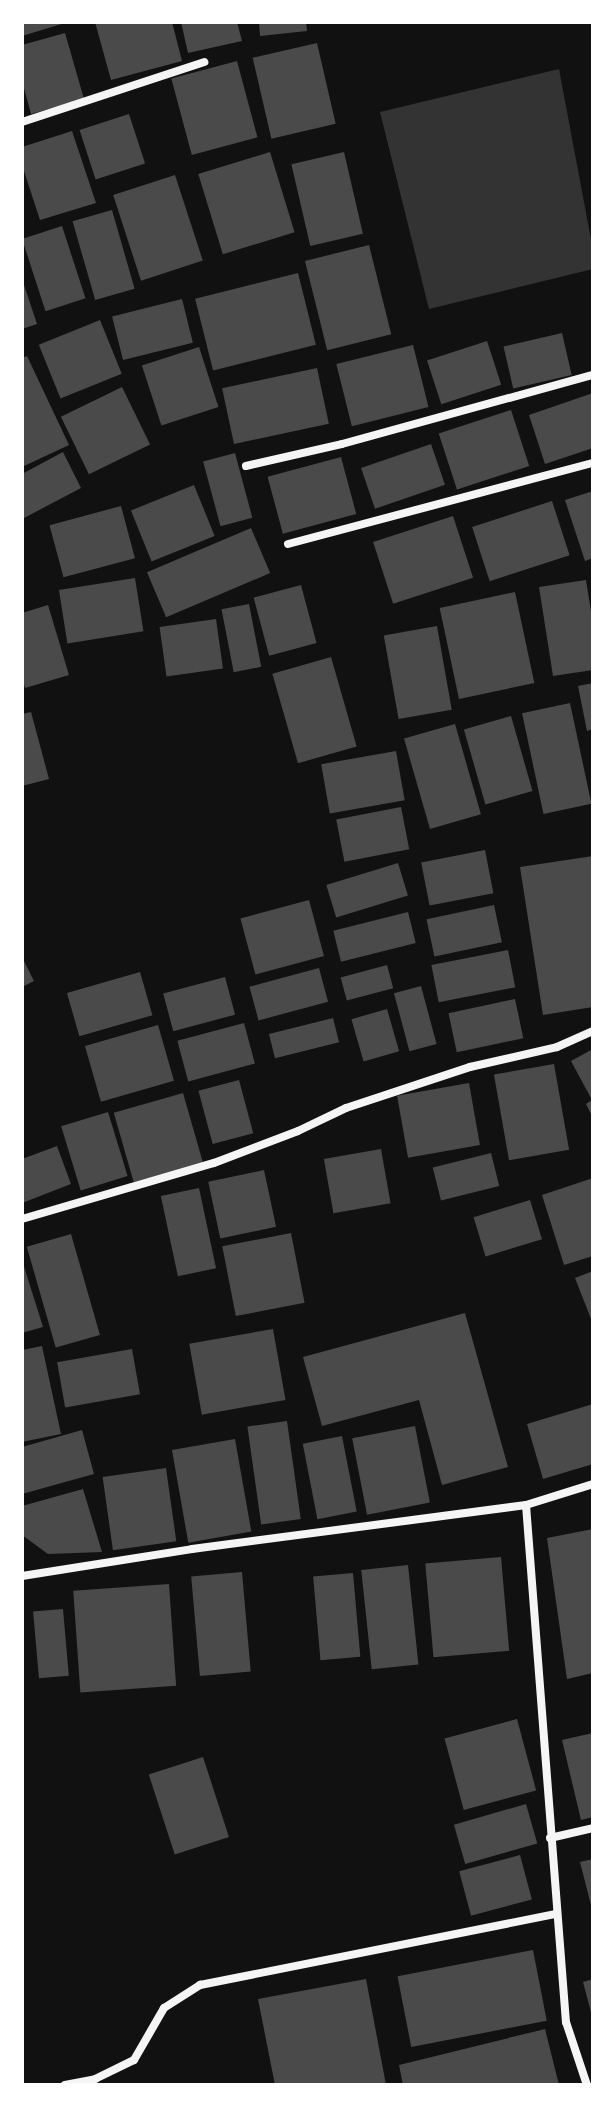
<!DOCTYPE html>
<html>
<head>
<meta charset="utf-8">
<style>
	body { margin:0 }
	#map { position:relative; width:615px; height:2107px; overflow:hidden; background:#111; font-family:"Work Sans",sans-serif }
	div>[style] { position:absolute }
	[style*='--x'] { left:calc(var(--x)*1px); top:calc(var(--y)*1px); width:calc(var(--w)*1px); rotate:calc(var(--a)*1deg) }
	.water>* { inset:0; background:#333 }
	.building>* { inset:0; background:#4a4a4a; transform-origin:0 0 }
	.minor>* { height:8px; margin:-4px; padding:0 4px; transform-origin:4px; border-radius:4px; background:#f5f5f5 }
	span { translate:-50% -50%; white-space:nowrap; text-align:center; line-height:1.15; -webkit-text-stroke:8px #fff; paint-order:stroke }
	.frame { position:absolute; inset:0; border:24px solid #fff; pointer-events:none }
</style>
</head>
<body>
<div id="map">
	<div class="water">
		<div style="clip-path:polygon(559px 69px,593px 250px,593px 269px,429px 309px,380px 112px)"></div>
	</div>
	<div class="building">
		<div style="clip-path:polygon(22px 22px,64px 22px,65px 23px,22px 36px)"></div>
		<div style="clip-path:polygon(95px 22px,172px 22px,182px 61px,111px 80px)"></div>
		<div style="clip-path:polygon(181px 22px,237px 22px,242px 41px,188px 53px)"></div>
		<div style="clip-path:polygon(259px 22px,306px 22px,307px 31px,260px 36px)"></div>
		<div style="clip-path:polygon(65px 33px,84px 99px,31px 114px,22px 81px,22px 45px)"></div>
		<div style="left:317px;top:43px;width:83px;height:66px;rotate:77deg"></div>
		<div style="left:237px;top:61px;width:79px;height:68px;rotate:75deg"></div>
		<div style="left:129px;top:114px;width:52px;height:52px;rotate:72deg"></div>
		<div style="clip-path:polygon(72px 131px,96px 203px,40px 220px,22px 165px,22px 147px)"></div>
		<div style="left:270px;top:152px;width:84px;height:75px;rotate:73deg"></div>
		<div style="left:344px;top:152px;width:84px;height:54px;rotate:77deg"></div>
		<div style="left:175px;top:175px;width:90px;height:65px;rotate:72deg"></div>
		<div style="left:112px;top:210px;width:82px;height:41px;rotate:74deg"></div>
		<div style="left:62px;top:226px;width:76px;height:42px;rotate:72deg"></div>
		<div style="left:369px;top:245px;width:92px;height:66px;rotate:76deg"></div>
		<div style="left:298px;top:273px;width:74px;height:106px;rotate:76deg"></div>
		<div style="clip-path:polygon(22px 279px,37px 324px,22px 329px)"></div>
		<div style="left:182px;top:299px;width:45px;height:72px;rotate:76deg"></div>
		<div style="left:100px;top:320px;width:58px;height:66px;rotate:68deg"></div>
		<div style="left:562px;top:333px;width:43px;height:60px;rotate:77deg"></div>
		<div style="left:487px;top:341px;width:46px;height:63px;rotate:72deg"></div>
		<div style="left:413px;top:345px;width:64px;height:79px;rotate:76deg"></div>
		<div style="left:199px;top:347px;width:63px;height:60px;rotate:72deg"></div>
		<div style="clip-path:polygon(27px 356px,69px 445px,22px 467px,22px 358px)"></div>
		<div style="left:317px;top:368px;width:57px;height:97px;rotate:78deg"></div>
		<div style="left:122px;top:387px;width:64px;height:68px;rotate:64deg"></div>
		<div style="clip-path:polygon(593px 393px,593px 448px,545px 464px,529px 415px)"></div>
		<div style="left:511px;top:410px;width:59px;height:76px;rotate:72deg"></div>
		<div style="left:431px;top:444px;width:43px;height:74px;rotate:71deg"></div>
		<div style="clip-path:polygon(63px 452px,81px 488px,24px 518px,22px 474px)"></div>
		<div style="left:235px;top:453px;width:67px;height:33px;rotate:75deg"></div>
		<div style="left:341px;top:457px;width:59px;height:76px;rotate:75deg"></div>
		<div style="left:194px;top:485px;width:55px;height:68px;rotate:68deg"></div>
		<div style="clip-path:polygon(593px 491px,593px 558px,585px 561px,565px 500px)"></div>
		<div style="left:552px;top:501px;width:57px;height:84px;rotate:72deg"></div>
		<div style="left:121px;top:506px;width:54px;height:74px;rotate:75deg"></div>
		<div style="left:453px;top:516px;width:65px;height:84px;rotate:72deg"></div>
		<div style="left:251px;top:528px;width:49px;height:113px;rotate:67deg"></div>
		<div style="left:135px;top:578px;width:54px;height:77px;rotate:81deg"></div>
		<div style="clip-path:polygon(586px 580px,593px 624px,593px 670px,553px 676px,539px 587px)"></div>
		<div style="left:301px;top:585px;width:60px;height:49px;rotate:75deg"></div>
		<div style="left:515px;top:592px;width:93px;height:77px;rotate:78deg"></div>
		<div style="left:249px;top:604px;width:64px;height:28px;rotate:79deg"></div>
		<div style="clip-path:polygon(48px 605px,69px 675px,25px 688px,22px 677px,22px 613px)"></div>
		<div style="left:216px;top:619px;width:50px;height:57px;rotate:82deg"></div>
		<div style="left:437px;top:626px;width:85px;height:54px;rotate:80deg"></div>
		<div style="left:331px;top:657px;width:93px;height:61px;rotate:74deg"></div>
		<div style="clip-path:polygon(593px 683px,593px 729px,587px 731px,578px 686px)"></div>
		<div style="left:570px;top:703px;width:103px;height:49px;rotate:78deg"></div>
		<div style="clip-path:polygon(31px 712px,49px 779px,22px 786px,22px 714px)"></div>
		<div style="left:511px;top:716px;width:78px;height:49px;rotate:74deg"></div>
		<div style="left:455px;top:724px;width:94px;height:53px;rotate:74deg"></div>
		<div style="left:396px;top:751px;width:50px;height:76px;rotate:80deg"></div>
		<div style="left:401px;top:807px;width:43px;height:66px;rotate:79deg"></div>
		<div style="left:485px;top:850px;width:44px;height:65px;rotate:79deg"></div>
		<div style="clip-path:polygon(593px 856px,593px 1007px,543px 1015px,520px 867px)"></div>
		<div style="left:398px;top:863px;width:34px;height:75px;rotate:73deg"></div>
		<div style="left:309px;top:900px;width:58px;height:71px;rotate:75deg"></div>
		<div style="left:494px;top:905px;width:38px;height:69px;rotate:78deg"></div>
		<div style="left:408px;top:912px;width:32px;height:77px;rotate:76deg"></div>
		<div style="left:508px;top:950px;width:38px;height:78px;rotate:79deg"></div>
		<div style="clip-path:polygon(22px 957px,34px 981px,22px 987px)"></div>
		<div style="left:387px;top:965px;width:24px;height:48px;rotate:75deg"></div>
		<div style="left:319px;top:968px;width:35px;height:72px;rotate:75deg"></div>
		<div style="left:140px;top:972px;width:45px;height:76px;rotate:74deg"></div>
		<div style="left:225px;top:977px;width:39px;height:64px;rotate:75deg"></div>
		<div style="left:421px;top:986px;width:60px;height:28px;rotate:75deg"></div>
		<div style="left:515px;top:999px;width:40px;height:68px;rotate:78deg"></div>
		<div style="left:387px;top:1009px;width:44px;height:37px;rotate:74deg"></div>
		<div style="left:333px;top:1018px;width:25px;height:66px;rotate:76deg"></div>
		<div style="left:244px;top:1023px;width:42px;height:69px;rotate:75deg"></div>
		<div style="left:158px;top:1025px;width:58px;height:76px;rotate:74deg"></div>
		<div style="clip-path:polygon(593px 1049px,593px 1118px,586px 1104px,592px 1100px,571px 1061px)"></div>
		<div style="left:554px;top:1064px;width:87px;height:61px;rotate:80deg"></div>
		<div style="left:239px;top:1080px;width:55px;height:42px;rotate:75deg"></div>
		<div style="left:469px;top:1083px;width:63px;height:73px;rotate:80deg"></div>
		<div style="left:183px;top:1093px;width:72px;height:72px;rotate:74deg"></div>
		<div style="left:108px;top:1112px;width:67px;height:49px;rotate:73deg"></div>
		<div style="clip-path:polygon(57px 1146px,71px 1184px,22px 1203px,22px 1159px)"></div>
		<div style="left:381px;top:1149px;width:55px;height:58px;rotate:80deg"></div>
		<div style="left:491px;top:1153px;width:34px;height:60px;rotate:76deg"></div>
		<div style="left:264px;top:1170px;width:58px;height:57px;rotate:78deg"></div>
		<div style="clip-path:polygon(593px 1178px,593px 1256px,564px 1265px,542px 1195px)"></div>
		<div style="left:199px;top:1188px;width:82px;height:39px;rotate:78deg"></div>
		<div style="left:530px;top:1200px;width:41px;height:59px;rotate:73deg"></div>
		<div style="left:291px;top:1233px;width:71px;height:70px;rotate:79deg"></div>
		<div style="left:71px;top:1234px;width:105px;height:46px;rotate:74deg"></div>
		<div style="clip-path:polygon(22px 1260px,43px 1327px,22px 1333px)"></div>
		<div style="clip-path:polygon(593px 1271px,593px 1324px,575px 1278px)"></div>
		<div style="clip-path:polygon(465px 1313px,508px 1467px,442px 1485px,419px 1400px,322px 1426px,303px 1357px)"></div>
		<div style="left:273px;top:1329px;width:72px;height:85px;rotate:80deg"></div>
		<div style="clip-path:polygon(42px 1346px,61px 1434px,22px 1442px,22px 1350px)"></div>
		<div style="left:132px;top:1349px;width:46px;height:76px;rotate:80deg"></div>
		<div style="clip-path:polygon(593px 1404px,593px 1464px,543px 1479px,527px 1424px)"></div>
		<div style="left:287px;top:1421px;width:99px;height:40px;rotate:82deg"></div>
		<div style="left:415px;top:1426px;width:78px;height:64px;rotate:79deg"></div>
		<div style="clip-path:polygon(82px 1430px,94px 1474px,22px 1494px,22px 1447px)"></div>
		<div style="left:342px;top:1436px;width:77px;height:40px;rotate:79deg"></div>
		<div style="left:235px;top:1439px;width:94px;height:64px;rotate:80deg"></div>
		<div style="left:166px;top:1468px;width:74px;height:64px;rotate:82deg"></div>
		<div style="clip-path:polygon(83px 1489px,102px 1552px,48px 1554px,22px 1535px,22px 1506px)"></div>
		<div style="clip-path:polygon(593px 1529px,593px 1673px,567px 1679px,547px 1538px)"></div>
		<div style="left:501px;top:1557px;width:94px;height:76px;rotate:85deg"></div>
		<div style="left:408px;top:1565px;width:100px;height:47px;rotate:84deg"></div>
		<div style="left:242px;top:1572px;width:100px;height:51px;rotate:85deg"></div>
		<div style="left:353px;top:1573px;width:84px;height:40px;rotate:85deg"></div>
		<div style="left:169px;top:1584px;width:102px;height:96px;rotate:86deg"></div>
		<div style="left:63px;top:1609px;width:67px;height:30px;rotate:85deg"></div>
		<div style="left:517px;top:1719px;width:74px;height:75px;rotate:75deg"></div>
		<div style="clip-path:polygon(593px 1733px,593px 1817px,581px 1820px,562px 1740px)"></div>
		<div style="left:203px;top:1757px;width:84px;height:57px;rotate:72deg"></div>
		<div style="left:526px;top:1804px;width:41px;height:75px;rotate:74deg"></div>
		<div style="left:520px;top:1855px;width:46px;height:63px;rotate:75deg"></div>
		<div style="clip-path:polygon(593px 1859px,593px 1909px,592px 1909px,580px 1862px)"></div>
		<div style="left:533px;top:1950px;width:72px;height:138px;rotate:79deg"></div>
		<div style="clip-path:polygon(366px 1979px,386px 2085px,275px 2085px,258px 1999px)"></div>
		<div style="clip-path:polygon(593px 1979px,593px 2016px,592px 2016px,583px 1982px)"></div>
		<div style="clip-path:polygon(545px 2029px,559px 2085px,403px 2085px,399px 2065px)"></div>
	</div>
	<div class="minor">
		<div style="--x:22;--y:122;--w:192;--a:-18.2"></div>
		<div style="--x:246;--y:466;--w:98;--a:-12.9"></div>
		<div style="--x:342;--y:444;--w:260;--a:-15.4"></div>
		<div style="--x:288;--y:544;--w:316;--a:-14.9"></div>
		<div style="--x:22;--y:1219;--w:200;--a:-16.3"></div>
		<div style="--x:214;--y:1163;--w:90;--a:-20.9"></div>
		<div style="--x:298;--y:1131;--w:53;--a:-25.6"></div>
		<div style="--x:346;--y:1108;--w:131;--a:-18.3"></div>
		<div style="--x:470;--y:1067;--w:89;--a:-12.9"></div>
		<div style="--x:557;--y:1047;--w:39;--a:-24"></div>
		<div style="--x:526;--y:1505;--w:519;--a:85.58"></div>
		<div style="--x:566;--y:2022;--w:66;--a:71.6"></div>
		<div style="--x:22;--y:1576;--w:172;--a:-9"></div>
		<div style="--x:192;--y:1549;--w:337;--a:-7.5"></div>
		<div style="--x:526;--y:1505;--w:70;--a:-17.4"></div>
		<div style="--x:550;--y:1838;--w:44;--a:-13.1"></div>
		<div style="--x:65;--y:2085;--w:31;--a:-11"></div>
		<div style="--x:95;--y:2079;--w:43;--a:-26"></div>
		<div style="--x:134;--y:2060;--w:60;--a:-60"></div>
		<div style="--x:164;--y:2008;--w:43;--a:-32.6"></div>
		<div style="--x:200;--y:1985;--w:363;--a:-11.3"></div>
	</div>
	<div class="frame"></div>
</div>
</body>
</html>
